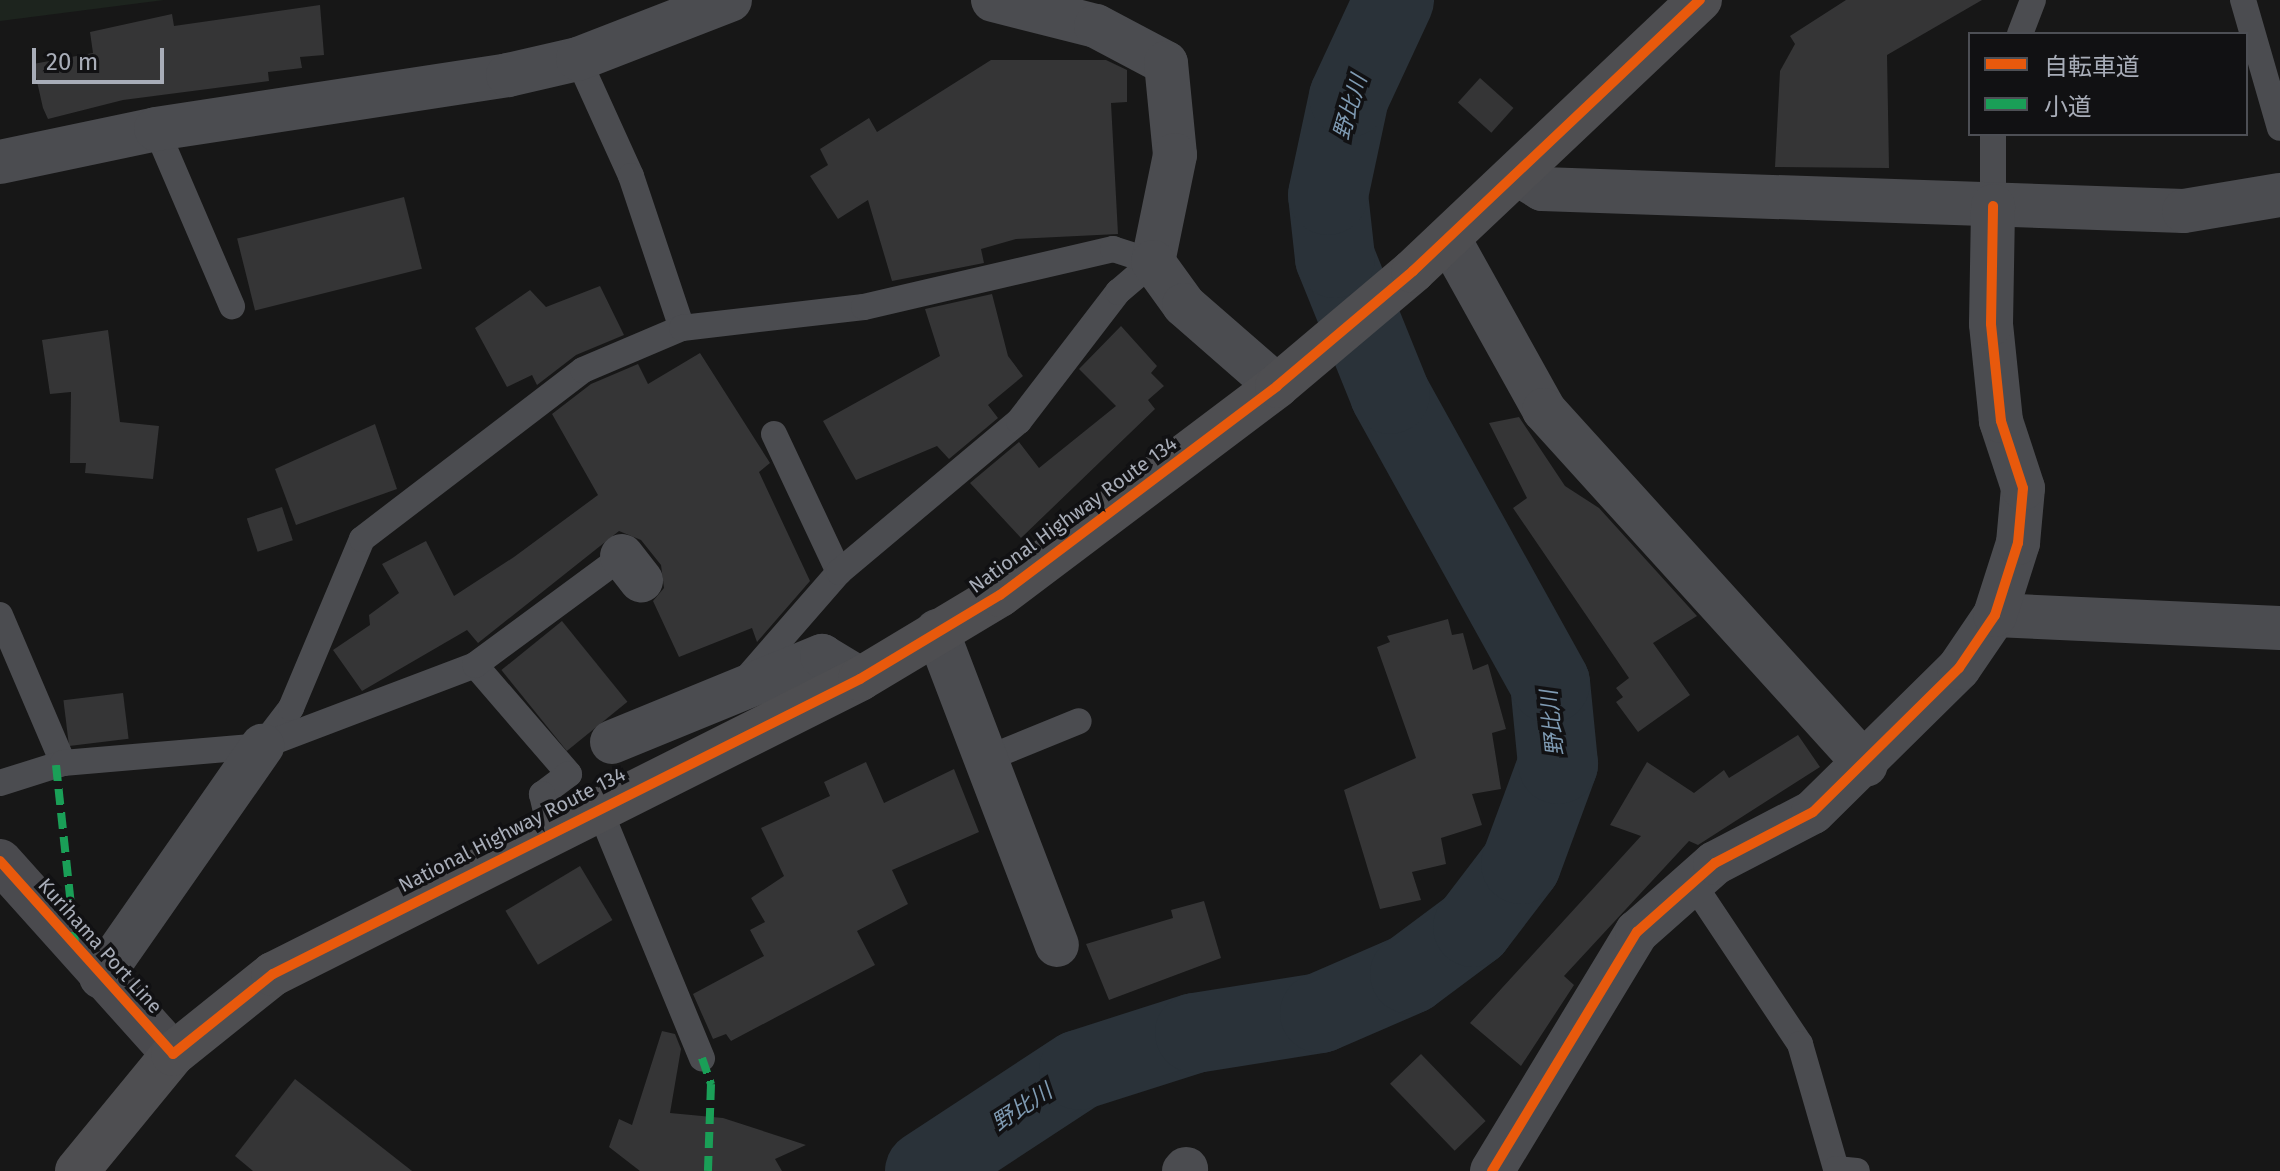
<!DOCTYPE html>
<html>
<head>
<meta charset="utf-8">
<style>
	body { margin:0 }
	#map { position:relative; width:2280px; height:1171px; overflow:hidden; background:#171717; font-family:"Fira Sans","Noto Sans JP",sans-serif }
	div>[style] { position:absolute }
	[style*='--x'] { left:calc(var(--x)*1px); top:calc(var(--y)*1px); width:calc(var(--w)*1px); rotate:calc(var(--a)*1deg) }
	.green>* { inset:0; background:#1d241e }
	.river>* { height:80px; margin:-40px; padding:0 40px; transform-origin:40px; border-radius:40px; background:#2a3239 }
	.building>* { inset:0; background:#353536; transform-origin:0 0 }
	.lane>* { height:26px; margin:-13px; padding:0 13px; transform-origin:13px; border-radius:13px; background:#4b4c50 }
	.street>* { height:44px; margin:-22px; padding:0 22px; transform-origin:22px; border-radius:22px; background:#4b4c50 }
	.secondary>* { height:44px; margin:-22px; padding:0 22px; transform-origin:22px; border-radius:22px; background:#4a4a4e }
	.highway>* { height:44px; margin:-22px; padding:0 22px; transform-origin:22px; border-radius:22px; background:#4e4e51 }
	.quiet>* { height:8px; margin-top:-4px; transform-origin:0; background:repeating-linear-gradient(90deg,#1a9f57 0 16px,transparent 0 24px) }
	.cycleway>* { height:10px; margin:-5px; padding:0 5px; transform-origin:5px; border-radius:5px; background:#e8590c }
	span { translate:-50% -50%; white-space:nowrap; text-align:center; line-height:1.15; -webkit-text-stroke:7px #111113; paint-order:stroke }
	.street-label { font-size:20px; color:#a8adb8 }
	.water-label { font-size:22px; color:#7f9bb3; font-style:italic }
	.legend { position:absolute; left:1968px; top:32px; width:280px; height:104px; box-sizing:border-box; background:#111113; border:2px solid #4d4f55; margin:0; padding:10px 14px; list-style:none; font-size:24px; color:#a8adb8 }
	.legend li { display:flex; align-items:center; gap:16px; height:40px }
	.legend b { width:40px; border:2px solid #4d4f55 }
	.scale { position:absolute; left:32px; top:48px; width:132px; height:36px; box-sizing:border-box; border:4px solid #a8adb8; border-top:0; padding-left:10px; font-size:24px; line-height:28px; white-space:nowrap; color:#a8adb8; -webkit-text-stroke:6px #111113; paint-order:stroke }
</style>
</head>
<body>
<div id="map">
	<div class="green">
		<div style="clip-path:polygon(0 0,164px 0,0 21px)"></div>
	</div>
	<div class="river">
		<div style="--x:925;--y:1171;--w:184;--a:-33.3"></div>
		<div style="--x:1079;--y:1070;--w:122;--a:-17.7"></div>
		<div style="--x:1195;--y:1033;--w:127;--a:-9.1"></div>
		<div style="--x:1320;--y:1013;--w:98;--a:-23.4"></div>
		<div style="--x:1410;--y:974;--w:79;--a:-36.7"></div>
		<div style="--x:1473;--y:927;--w:79;--a:-52.7"></div>
		<div style="--x:1521;--y:864;--w:107;--a:-69.7"></div>
		<div style="--x:1558;--y:764;--w:81;--a:-95.6"></div>
		<div style="--x:1550;--y:683;--w:330;--a:-119"></div>
		<div style="--x:1390;--y:394;--w:147;--a:-112"></div>
		<div style="--x:1335;--y:258;--w:63;--a:-96.3"></div>
		<div style="--x:1328;--y:195;--w:100;--a:-77.9"></div>
		<div style="--x:1349;--y:97;--w:107;--a:-65.1"></div>
	</div>
	<div class="building">
		<div style="clip-path:polygon(1846px 0,1982px 0,1887px 55px,1889px 168px,1775px 167px,1780px 71px,1795px 44px,1790px 36px)"></div>
		<div style="clip-path:polygon(320px 5px,324px 55px,300px 57px,302px 68px,268px 72px,269px 81px,123px 100px,48px 119px,43px 108px,33px 64px,93px 53px,90px 32px,172px 14px,174px 26px)"></div>
		<div style="clip-path:polygon(991px 60px,1106px 60px,1127px 70px,1127px 102px,1111px 103px,1118px 234px,1016px 239px,981px 249px,984px 263px,892px 281px,868px 200px,838px 219px,810px 176px,828px 165px,820px 149px,869px 118px,877px 132px)"></div>
		<div style="left:1480px;top:78px;width:45px;height:33px;rotate:42deg"></div>
		<div style="left:404px;top:197px;width:74px;height:172px;rotate:76deg"></div>
		<div style="clip-path:polygon(600px 286px,624px 335px,576px 355px,537px 385px,532px 375px,507px 387px,475px 328px,530px 290px,546px 307px)"></div>
		<div style="clip-path:polygon(992px 294px,1008px 356px,1023px 376px,988px 405px,998px 418px,949px 459px,937px 446px,856px 480px,823px 421px,940px 356px,925px 309px)"></div>
		<div style="clip-path:polygon(1121px 326px,1157px 366px,1151px 373px,1164px 386px,1148px 400px,1155px 409px,1021px 538px,970px 483px,1019px 442px,1039px 468px,1116px 406px,1079px 369px)"></div>
		<div style="clip-path:polygon(108px 330px,120px 422px,159px 426px,153px 479px,85px 473px,86px 463px,70px 463px,71px 392px,50px 394px,42px 340px)"></div>
		<div style="clip-path:polygon(700px 353px,770px 463px,759px 472px,810px 581px,757px 642px,752px 628px,679px 657px,653px 601px,664px 588px,661px 565px,641px 540px,619px 531px,478px 643px,467px 630px,362px 691px,333px 650px,370px 625px,369px 615px,399px 593px,382px 564px,426px 541px,454px 596px,514px 557px,598px 495px,552px 414px,591px 384px,638px 364px,648px 384px)"></div>
		<div style="clip-path:polygon(1519px 417px,1565px 486px,1599px 508px,1697px 616px,1653px 643px,1690px 695px,1638px 732px,1616px 702px,1623px 697px,1616px 688px,1629px 678px,1513px 508px,1527px 498px,1489px 423px)"></div>
		<div style="clip-path:polygon(375px 424px,397px 489px,296px 525px,275px 469px)"></div>
		<div style="left:282px;top:507px;width:35px;height:37px;rotate:72deg"></div>
		<div style="clip-path:polygon(1448px 619px,1452px 635px,1463px 633px,1473px 670px,1488px 664px,1506px 729px,1492px 733px,1501px 789px,1472px 794px,1482px 825px,1441px 838px,1446px 864px,1412px 872px,1421px 900px,1380px 909px,1344px 790px,1416px 758px,1377px 647px,1390px 642px,1387px 636px)"></div>
		<div style="left:562px;top:621px;width:104px;height:78px;rotate:51deg"></div>
		<div style="left:123px;top:693px;width:46px;height:60px;rotate:83deg"></div>
		<div style="clip-path:polygon(1798px 735px,1820px 767px,1698px 845px,1689px 841px,1564px 976px,1574px 985px,1521px 1066px,1470px 1023px,1641px 836px,1610px 825px,1647px 762px,1694px 793px,1724px 770px,1729px 778px)"></div>
		<div style="clip-path:polygon(866px 762px,884px 803px,954px 769px,979px 832px,892px 870px,908px 904px,857px 931px,875px 965px,731px 1041px,726px 1034px,713px 1039px,693px 994px,764px 956px,750px 930px,765px 922px,751px 898px,784px 876px,761px 828px,830px 796px,824px 782px)"></div>
		<div style="left:580px;top:866px;width:63px;height:87px;rotate:59deg"></div>
		<div style="clip-path:polygon(1204px 901px,1221px 958px,1109px 1000px,1086px 944px,1173px 918px,1171px 910px)"></div>
		<div style="clip-path:polygon(662px 1031px,675px 1034px,681px 1049px,670px 1113px,723px 1118px,806px 1145px,775px 1159px,782px 1171px,640px 1171px,609px 1147px,619px 1119px,632px 1125px)"></div>
		<div style="left:1421px;top:1054px;width:93px;height:43px;rotate:46deg"></div>
		<div style="clip-path:polygon(295px 1079px,412px 1171px,253px 1171px,235px 1156px)"></div>
	</div>
	<div class="lane">
		<div style="--x:2243;--y:0;--w:133;--a:73.9"></div>
		<div style="--x:2020;--y:34;--w:36;--a:-69"></div>
		<div style="--x:578;--y:59;--w:128;--a:65.6"></div>
		<div style="--x:631;--y:176;--w:160;--a:71.5"></div>
		<div style="--x:156;--y:129;--w:193;--a:66.8"></div>
		<div style="--x:1993;--y:206;--w:72;--a:-90"></div>
		<div style="--x:774;--y:434;--w:153;--a:64.8"></div>
		<div style="--x:0;--y:615;--w:161;--a:66.9"></div>
		<div style="--x:475;--y:665;--w:144;--a:49.2"></div>
		<div style="--x:569;--y:774;--w:34;--a:143"></div>
		<div style="--x:542;--y:794;--w:35;--a:77"></div>
		<div style="--x:744;--y:681;--w:145;--a:-48.9"></div>
		<div style="--x:839;--y:572;--w:235;--a:-40"></div>
		<div style="--x:1019;--y:421;--w:163;--a:-52.5"></div>
		<div style="--x:1118;--y:292;--w:46;--a:-40.6"></div>
		<div style="--x:262;--y:746;--w:48;--a:-52.7"></div>
		<div style="--x:291;--y:708;--w:183;--a:-67.2"></div>
		<div style="--x:362;--y:539;--w:278;--a:-37.4"></div>
		<div style="--x:583;--y:370;--w:108;--a:-23"></div>
		<div style="--x:682;--y:328;--w:183;--a:-6.6"></div>
		<div style="--x:864;--y:307;--w:256;--a:-13.1"></div>
		<div style="--x:1113;--y:249;--w:42;--a:18"></div>
		<div style="--x:986;--y:759;--w:100;--a:-22.2"></div>
		<div style="--x:0;--y:783;--w:66;--a:-17.6"></div>
		<div style="--x:63;--y:763;--w:200;--a:-4.9"></div>
		<div style="--x:262;--y:746;--w:228;--a:-20.8"></div>
		<div style="--x:475;--y:665;--w:190;--a:-36.4"></div>
		<div style="--x:598;--y:806;--w:273;--a:67.6"></div>
		<div style="--x:1692;--y:882;--w:195;--a:56.3"></div>
		<div style="--x:1800;--y:1044;--w:130;--a:73.9"></div>
		<div style="--x:1836;--y:1169;--w:21;--a:5"></div>
	</div>
	<div class="street">
		<div style="--x:993;--y:0;--w:106;--a:14.2"></div>
		<div style="--x:1096;--y:26;--w:79;--a:27.9"></div>
		<div style="--x:1166;--y:63;--w:92;--a:84.4"></div>
		<div style="--x:1175;--y:155;--w:109;--a:101.6"></div>
		<div style="--x:1153;--y:262;--w:53;--a:54.2"></div>
		<div style="--x:1184;--y:305;--w:123;--a:41.1"></div>
		<div style="--x:0;--y:162;--w:159;--a:-11.9"></div>
		<div style="--x:156;--y:129;--w:356;--a:-8.7"></div>
		<div style="--x:508;--y:75;--w:72;--a:-12.9"></div>
		<div style="--x:578;--y:59;--w:163;--a:-21.2"></div>
		<div style="--x:1519;--y:175;--w:27;--a:31"></div>
		<div style="--x:1542;--y:189;--w:642;--a:1.96"></div>
		<div style="--x:2184;--y:211;--w:97;--a:-9.5"></div>
		<div style="--x:1449;--y:239;--w:196;--a:60.9"></div>
		<div style="--x:1544;--y:410;--w:479;--a:47.8"></div>
		<div style="--x:622;--y:556;--w:31;--a:52"></div>
		<div style="--x:1995;--y:615;--w:285;--a:2.6"></div>
		<div style="--x:937;--y:631;--w:336;--a:69.1"></div>
		<div style="--x:612;--y:742;--w:227;--a:-22.3"></div>
		<div style="--x:822;--y:656;--w:44;--a:31.2"></div>
		<div style="--x:101;--y:977;--w:282;--a:-55.1"></div>
		<div style="--x:1184;--y:1171;--w:3;--a:-45"></div>
		<div style="--x:1492;--y:1171;--w:280;--a:-58.8"></div>
		<div style="--x:1637;--y:932;--w:104;--a:-41.5"></div>
		<div style="--x:1715;--y:863;--w:110;--a:-27.5"></div>
		<div style="--x:1813;--y:812;--w:205;--a:-44.6"></div>
		<div style="--x:1959;--y:668;--w:64;--a:-55.8"></div>
		<div style="--x:1995;--y:615;--w:76;--a:-72.3"></div>
		<div style="--x:2018;--y:543;--w:55;--a:-84.8"></div>
		<div style="--x:2023;--y:488;--w:71;--a:-108.2"></div>
		<div style="--x:2001;--y:421;--w:98;--a:-95.9"></div>
		<div style="--x:1991;--y:324;--w:118;--a:-89"></div>
	</div>
	<div class="secondary">
		<div style="--x:0;--y:861;--w:259;--a:48.1"></div>
	</div>
	<div class="highway">
		<div style="--x:77;--y:1171;--w:151;--a:-50.6"></div>
		<div style="--x:173;--y:1054;--w:128;--a:-38.7"></div>
		<div style="--x:273;--y:974;--w:657;--a:-26.68"></div>
		<div style="--x:860;--y:679;--w:163;--a:-31"></div>
		<div style="--x:1000;--y:595;--w:347;--a:-37"></div>
		<div style="--x:1277;--y:386;--w:178;--a:-40.2"></div>
		<div style="--x:1413;--y:271;--w:395;--a:-43.4"></div>
	</div>
	<div class="quiet">
		<div style="--x:56;--y:765;--w:179;--a:83.9"></div>
		<div style="--x:702;--y:1058;--w:28;--a:71"></div>
		<div style="--x:711;--y:1084;--w:87;--a:92"></div>
	</div>
	<div class="cycleway">
		<div style="--x:0;--y:861;--w:259;--a:48.1"></div>
		<div style="--x:173;--y:1054;--w:128;--a:-38.7"></div>
		<div style="--x:273;--y:974;--w:657;--a:-26.68"></div>
		<div style="--x:860;--y:679;--w:163;--a:-31"></div>
		<div style="--x:1000;--y:595;--w:347;--a:-37"></div>
		<div style="--x:1277;--y:386;--w:178;--a:-40.2"></div>
		<div style="--x:1413;--y:271;--w:395;--a:-43.4"></div>
		<div style="--x:1492;--y:1171;--w:280;--a:-58.8"></div>
		<div style="--x:1637;--y:932;--w:104;--a:-41.5"></div>
		<div style="--x:1715;--y:863;--w:110;--a:-27.5"></div>
		<div style="--x:1813;--y:812;--w:205;--a:-44.6"></div>
		<div style="--x:1959;--y:668;--w:64;--a:-55.8"></div>
		<div style="--x:1995;--y:615;--w:76;--a:-72.3"></div>
		<div style="--x:2018;--y:543;--w:55;--a:-84.8"></div>
		<div style="--x:2023;--y:488;--w:71;--a:-108.2"></div>
		<div style="--x:2001;--y:421;--w:98;--a:-95.9"></div>
		<div style="--x:1991;--y:324;--w:118;--a:-89"></div>
	</div>
	<div class="street-label">
		<span style="left:1073px;top:515px;rotate:-36deg">National Highway Route 134</span>
		<span style="left:512px;top:830px;rotate:-27deg">National Highway Route 134</span>
		<span style="left:100px;top:946px;rotate:48deg">Kurihama Port Line</span>
	</div>
	<div class="water-label">
		<span style="left:1350px;top:107px;rotate:-73deg">野比川</span>
		<span style="left:1552px;top:723px;rotate:-96deg">野比川</span>
		<span style="left:1022px;top:1107px;rotate:-33deg">野比川</span>
	</div>
	<ul class="legend">
	<li><b style="height:10px;background:#e8590c"></b>自転車道</li>
	<li><b style="height:10px;background:#1a9f57"></b>小道</li>
	</ul>
	<div class="scale">20 m</div>
</div>
</body>
</html>
